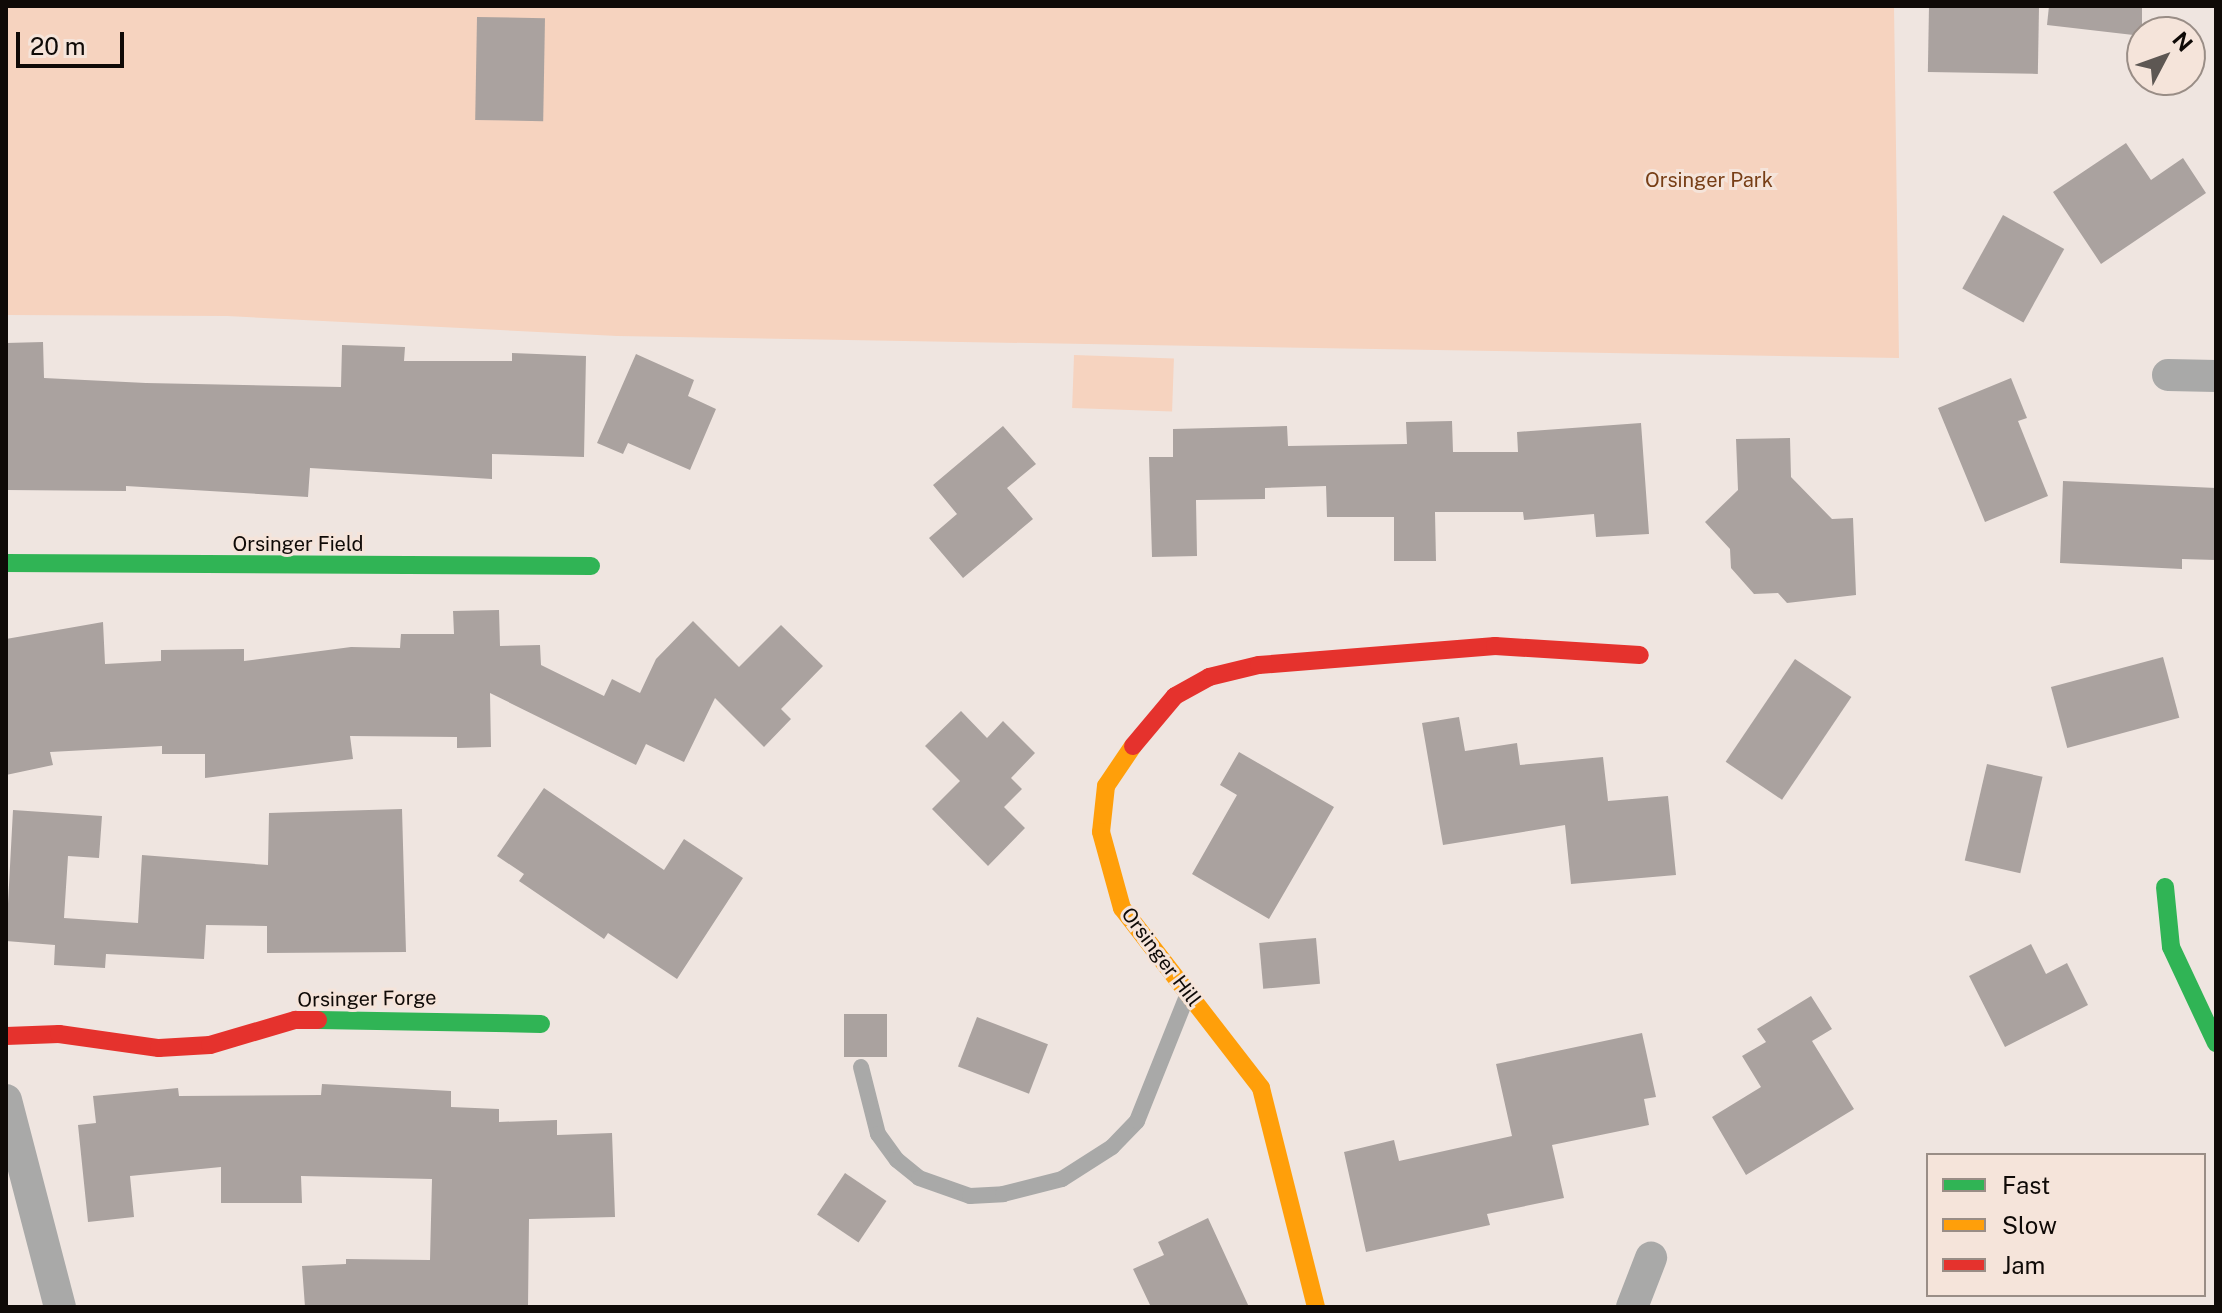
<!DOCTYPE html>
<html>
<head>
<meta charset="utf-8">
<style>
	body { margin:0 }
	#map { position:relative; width:2222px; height:1313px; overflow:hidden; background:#efe5e0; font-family:"Public Sans",sans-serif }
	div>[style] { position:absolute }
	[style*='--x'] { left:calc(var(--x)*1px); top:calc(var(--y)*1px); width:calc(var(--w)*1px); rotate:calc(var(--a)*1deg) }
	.green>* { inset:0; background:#f6d3bf; transform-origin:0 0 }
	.building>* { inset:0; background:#aaa29f; transform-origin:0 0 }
	.lane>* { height:16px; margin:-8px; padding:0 8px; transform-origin:8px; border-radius:8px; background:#a9a9a8 }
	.street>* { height:32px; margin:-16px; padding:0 16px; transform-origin:16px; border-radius:16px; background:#a9a9a8 }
	.fast>* { height:18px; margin:-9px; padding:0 9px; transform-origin:9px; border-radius:9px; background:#30b455 }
	.slow>* { height:18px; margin:-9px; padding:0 9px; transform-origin:9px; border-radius:9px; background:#ff9f0a }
	.jam>* { height:18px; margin:-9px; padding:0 9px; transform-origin:9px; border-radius:9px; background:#e5322d }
	span { translate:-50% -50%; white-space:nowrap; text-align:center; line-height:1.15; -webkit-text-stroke:6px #f5e4da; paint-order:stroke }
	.park-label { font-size:20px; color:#773e16 }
	.street-label { font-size:20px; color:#0f0a07 }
	.frame { position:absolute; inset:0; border:8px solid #0f0a07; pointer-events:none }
	.legend { position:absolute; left:1926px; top:1153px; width:280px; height:144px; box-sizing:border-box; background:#f5e4da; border:2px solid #998d86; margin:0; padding:10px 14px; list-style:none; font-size:24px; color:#0f0a07 }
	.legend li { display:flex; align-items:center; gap:16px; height:40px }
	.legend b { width:40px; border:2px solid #998d86 }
	.north { position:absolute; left:2126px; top:16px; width:80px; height:80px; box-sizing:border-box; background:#f5e4da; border:2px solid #998d86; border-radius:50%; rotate:49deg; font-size:22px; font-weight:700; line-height:32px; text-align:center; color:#0f0a07 }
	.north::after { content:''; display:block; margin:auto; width:28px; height:36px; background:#5d5753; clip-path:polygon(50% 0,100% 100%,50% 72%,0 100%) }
	.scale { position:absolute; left:16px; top:32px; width:108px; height:36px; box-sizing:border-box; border:4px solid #0f0a07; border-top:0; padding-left:10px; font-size:24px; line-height:28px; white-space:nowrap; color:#0f0a07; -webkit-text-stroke:6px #f5e4da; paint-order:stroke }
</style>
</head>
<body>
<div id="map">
	<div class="green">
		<div style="clip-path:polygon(6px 6px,1894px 6px,1899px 358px,617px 336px,227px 316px,6px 315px)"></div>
		<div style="left:1074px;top:355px;width:100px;height:53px;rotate:2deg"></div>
	</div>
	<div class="building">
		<div style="left:1929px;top:6px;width:110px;height:66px;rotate:1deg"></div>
		<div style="clip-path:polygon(2049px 6px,2142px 6px,2142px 36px,2047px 25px)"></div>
		<div style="left:477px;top:17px;width:68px;height:103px;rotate:1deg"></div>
		<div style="clip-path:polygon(2126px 143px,2151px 180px,2183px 158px,2206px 193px,2101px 264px,2053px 192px)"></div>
		<div style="left:2003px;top:215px;width:70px;height:84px;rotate:29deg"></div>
		<div style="clip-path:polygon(43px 342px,44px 378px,146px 383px,341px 387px,342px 345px,405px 347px,404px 361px,512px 361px,512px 353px,586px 356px,584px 457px,492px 454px,492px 479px,310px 468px,308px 497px,126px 486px,126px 491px,6px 490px,6px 343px)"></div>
		<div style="clip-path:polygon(636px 354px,694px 380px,688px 396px,716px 409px,690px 470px,628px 443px,623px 454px,597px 443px)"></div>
		<div style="clip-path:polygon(2011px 378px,2027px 418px,2018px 421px,2048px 496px,1985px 522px,1938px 408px)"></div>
		<div style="clip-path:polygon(1452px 421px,1453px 452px,1518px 452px,1517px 432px,1641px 423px,1649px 534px,1596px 537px,1594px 514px,1524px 520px,1523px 512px,1435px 512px,1436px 561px,1394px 561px,1394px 517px,1327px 517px,1326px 486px,1265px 488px,1265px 499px,1196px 500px,1197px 556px,1152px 557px,1149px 457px,1173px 457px,1173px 429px,1287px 426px,1288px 446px,1407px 444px,1406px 422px)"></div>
		<div style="clip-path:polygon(1003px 426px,1036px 464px,1007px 488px,1033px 519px,963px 578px,929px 538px,957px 514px,933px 485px)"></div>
		<div style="clip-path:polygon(1790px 438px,1791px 477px,1832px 519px,1853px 518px,1856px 595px,1787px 603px,1778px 593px,1754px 594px,1731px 568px,1730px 549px,1705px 522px,1738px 490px,1736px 439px)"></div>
		<div style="clip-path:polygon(2063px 481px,2216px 488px,2216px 560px,2182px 559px,2182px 569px,2060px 563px)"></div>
		<div style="clip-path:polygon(499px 610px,500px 646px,540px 645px,541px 665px,604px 696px,612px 679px,640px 693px,656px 659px,693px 621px,739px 667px,781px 625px,823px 666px,781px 709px,791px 719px,764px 747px,715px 698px,684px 762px,646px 744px,636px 765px,490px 693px,491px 747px,457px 748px,457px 737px,350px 736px,353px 759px,205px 778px,205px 754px,162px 754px,162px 746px,50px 752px,53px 765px,6px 775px,6px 639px,103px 622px,105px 664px,161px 661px,161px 650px,244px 649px,244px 661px,351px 647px,400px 648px,401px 634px,454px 634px,453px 611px)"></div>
		<div style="left:2163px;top:657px;width:63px;height:116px;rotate:75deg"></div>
		<div style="left:1795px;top:659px;width:68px;height:124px;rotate:34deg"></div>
		<div style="clip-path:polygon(961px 711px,987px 738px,1003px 721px,1035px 753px,1011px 778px,1022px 789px,1004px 807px,1025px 828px,988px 866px,932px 809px,960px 781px,925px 746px)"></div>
		<div style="clip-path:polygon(1459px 717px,1465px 751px,1517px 743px,1520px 765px,1603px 757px,1608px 801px,1668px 796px,1676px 875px,1571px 884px,1565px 825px,1443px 845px,1422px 723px)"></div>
		<div style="clip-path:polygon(1239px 752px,1334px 807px,1269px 919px,1192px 874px,1237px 795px,1220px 785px)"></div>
		<div style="left:1987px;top:764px;width:57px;height:99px;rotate:13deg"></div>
		<div style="clip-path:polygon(544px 788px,664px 870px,684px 839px,743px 878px,677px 979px,608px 933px,604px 939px,519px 881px,524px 874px,497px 856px)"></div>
		<div style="clip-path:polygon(402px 809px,406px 952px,267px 953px,267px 926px,206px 925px,204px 959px,106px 954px,105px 968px,54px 965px,55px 945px,6px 941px,13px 810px,102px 816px,99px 858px,68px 856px,64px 918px,138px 923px,142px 855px,268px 865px,269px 813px)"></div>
		<div style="left:1316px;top:938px;width:46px;height:57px;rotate:85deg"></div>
		<div style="clip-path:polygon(2031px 944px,2046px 974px,2067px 963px,2088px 1005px,2005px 1047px,1969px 976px)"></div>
		<div style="clip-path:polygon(1811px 996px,1832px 1029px,1812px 1041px,1854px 1109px,1746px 1175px,1712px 1117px,1761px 1087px,1742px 1056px,1766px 1042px,1757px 1029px)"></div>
		<div style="left:844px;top:1014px;width:43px;height:43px"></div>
		<div style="left:977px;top:1017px;width:76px;height:53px;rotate:21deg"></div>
		<div style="clip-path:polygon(1642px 1033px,1656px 1097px,1644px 1099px,1649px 1125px,1552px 1145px,1564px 1198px,1487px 1214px,1490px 1225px,1366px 1252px,1344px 1152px,1394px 1140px,1399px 1161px,1512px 1136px,1496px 1064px)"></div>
		<div style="clip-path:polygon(322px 1084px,451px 1091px,451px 1107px,499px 1109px,499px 1122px,557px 1120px,557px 1135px,612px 1133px,615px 1217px,529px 1219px,528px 1307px,305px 1307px,302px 1266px,346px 1264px,346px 1259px,430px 1260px,432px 1179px,301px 1176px,302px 1203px,221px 1203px,221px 1167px,130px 1176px,134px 1217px,88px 1222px,78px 1125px,96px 1123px,93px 1096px,178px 1088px,179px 1096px,321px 1095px)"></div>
		<div style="left:845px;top:1173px;width:50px;height:50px;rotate:34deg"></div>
		<div style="clip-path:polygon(1208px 1218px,1249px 1307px,1151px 1307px,1133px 1269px,1164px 1255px,1158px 1242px)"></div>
	</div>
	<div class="lane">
		<div style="--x:861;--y:1067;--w:69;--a:75.8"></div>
		<div style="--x:878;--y:1134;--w:32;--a:54"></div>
		<div style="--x:897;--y:1160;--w:28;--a:39"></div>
		<div style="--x:919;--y:1178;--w:54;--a:19.4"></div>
		<div style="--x:970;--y:1196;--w:33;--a:-3"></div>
		<div style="--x:1003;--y:1194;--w:61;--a:-14.3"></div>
		<div style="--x:1062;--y:1179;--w:59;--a:-32.6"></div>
		<div style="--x:1112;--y:1147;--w:36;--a:-46"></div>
		<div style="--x:1137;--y:1121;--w:135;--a:-68.2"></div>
	</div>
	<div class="street">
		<div style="--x:2168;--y:375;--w:48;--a:1.2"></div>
		<div style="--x:6;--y:1100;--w:214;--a:75.4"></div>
		<div style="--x:1632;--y:1307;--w:53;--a:-68.8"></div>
	</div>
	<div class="fast">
		<div style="--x:6;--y:563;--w:585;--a:0.29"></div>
		<div style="--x:2165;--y:887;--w:60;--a:84.3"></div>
		<div style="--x:2171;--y:947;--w:106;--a:64.9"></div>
		<div style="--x:318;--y:1020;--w:223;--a:1"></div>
	</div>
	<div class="slow">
		<div style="--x:1133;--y:746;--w:48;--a:124"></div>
		<div style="--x:1106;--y:786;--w:46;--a:96.2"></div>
		<div style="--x:1101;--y:832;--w:79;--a:74.6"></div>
		<div style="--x:1122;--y:908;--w:227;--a:52.3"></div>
		<div style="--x:1261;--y:1088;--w:226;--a:75.9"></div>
	</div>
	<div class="jam">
		<div style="--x:1133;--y:746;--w:65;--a:-50"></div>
		<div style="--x:1175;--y:696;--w:39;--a:-29"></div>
		<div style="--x:1209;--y:677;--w:51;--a:-13.5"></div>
		<div style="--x:1259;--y:665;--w:237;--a:-4.6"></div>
		<div style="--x:1495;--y:646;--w:145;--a:3.6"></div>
		<div style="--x:6;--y:1036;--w:53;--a:-2.2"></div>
		<div style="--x:59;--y:1034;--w:101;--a:8"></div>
		<div style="--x:159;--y:1048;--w:51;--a:-3.4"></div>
		<div style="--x:210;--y:1045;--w:89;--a:-16.4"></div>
		<div style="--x:295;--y:1020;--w:23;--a:0"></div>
	</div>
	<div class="park-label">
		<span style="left:1709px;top:180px">Orsinger Park</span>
	</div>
	<div class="street-label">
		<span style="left:298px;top:544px">Orsinger Field</span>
		<span style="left:1161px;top:957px;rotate:53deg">Orsinger Hill</span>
		<span style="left:367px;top:999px;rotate:-1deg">Orsinger Forge</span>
	</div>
	<div class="frame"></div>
	<ul class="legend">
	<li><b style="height:10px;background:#30b455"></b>Fast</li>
	<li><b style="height:10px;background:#ff9f0a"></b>Slow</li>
	<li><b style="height:10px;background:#e5322d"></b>Jam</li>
	</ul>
	<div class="north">N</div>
	<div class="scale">20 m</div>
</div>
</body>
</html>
